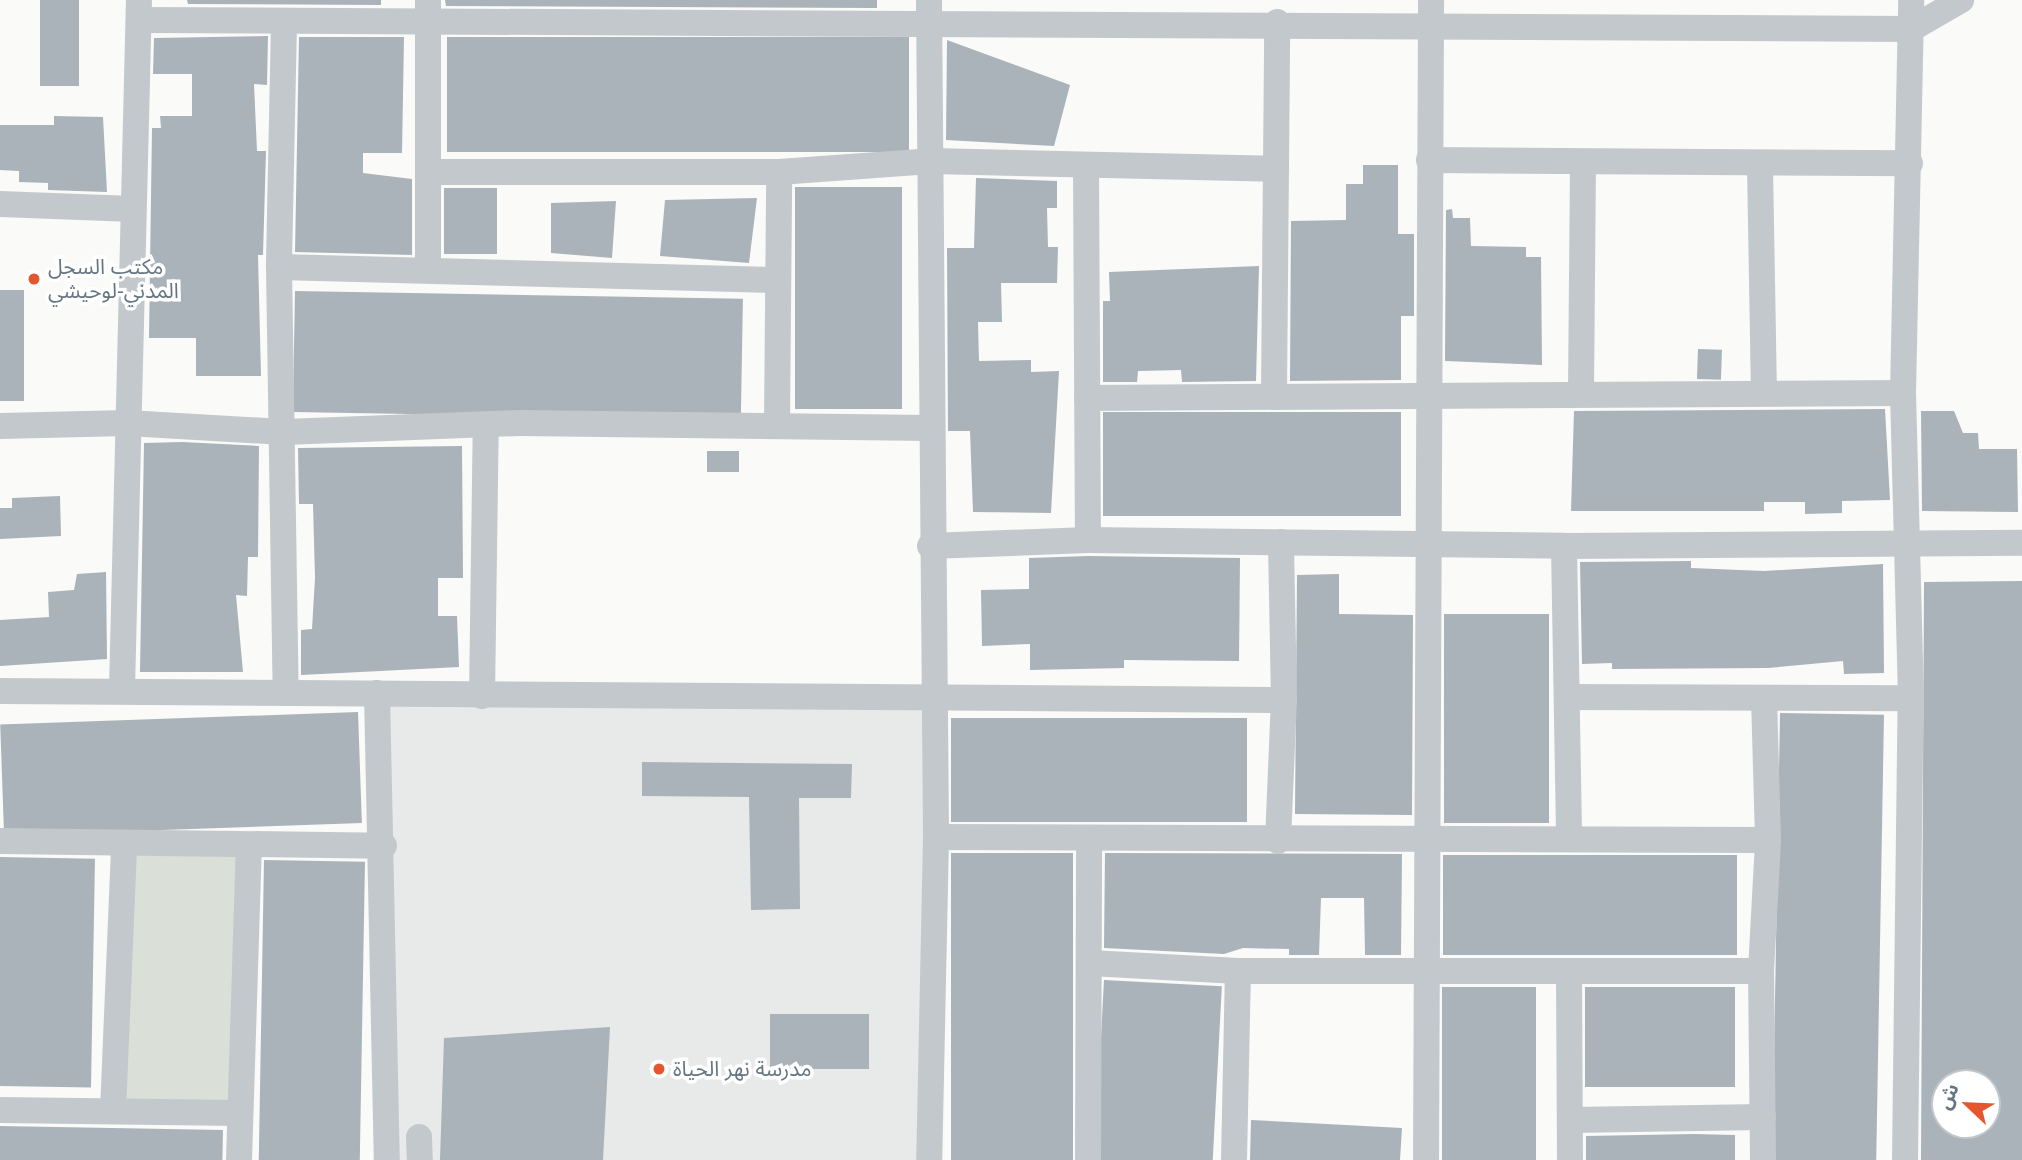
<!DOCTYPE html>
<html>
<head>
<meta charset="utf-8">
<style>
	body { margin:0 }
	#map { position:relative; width:2022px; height:1160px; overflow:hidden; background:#fafaf8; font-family:Helvetica,"Noto Sans Arabic",sans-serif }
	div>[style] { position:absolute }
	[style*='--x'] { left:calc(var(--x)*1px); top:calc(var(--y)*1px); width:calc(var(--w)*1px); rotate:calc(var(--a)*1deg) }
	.built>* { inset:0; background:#e8e9e9; transform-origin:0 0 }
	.green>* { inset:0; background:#dadfd7; transform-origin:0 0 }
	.building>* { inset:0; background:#aab3b9; transform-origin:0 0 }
	.minor>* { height:26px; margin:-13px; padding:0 13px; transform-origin:13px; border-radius:13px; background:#c3c8cc }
	.dots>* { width:19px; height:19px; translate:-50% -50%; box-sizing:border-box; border:4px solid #fff; border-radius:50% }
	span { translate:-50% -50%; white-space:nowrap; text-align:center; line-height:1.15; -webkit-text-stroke:7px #fff; paint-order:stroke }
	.poi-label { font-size:21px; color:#657683 }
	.left { translate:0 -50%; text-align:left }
	.north { position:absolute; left:1931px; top:1069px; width:70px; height:70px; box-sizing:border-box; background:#fff; border:2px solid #c1c8cd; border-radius:50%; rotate:293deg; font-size:19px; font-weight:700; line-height:28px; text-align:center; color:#657683 }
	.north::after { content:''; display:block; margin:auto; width:24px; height:32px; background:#e4572e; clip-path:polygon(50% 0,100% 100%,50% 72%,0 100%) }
</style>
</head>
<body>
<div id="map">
	<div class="built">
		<div style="left:386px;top:699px;width:543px;height:461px"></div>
	</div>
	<div class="green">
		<div style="left:124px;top:845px;width:125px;height:266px"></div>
	</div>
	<div class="building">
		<div style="left:40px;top:0;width:39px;height:86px"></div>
		<div style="clip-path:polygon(187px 0,381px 0,381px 5px,188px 4px)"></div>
		<div style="clip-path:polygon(445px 0,877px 0,877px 8px,446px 6px)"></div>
		<div style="clip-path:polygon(268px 36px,267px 85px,254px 84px,257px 151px,266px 151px,263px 255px,258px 255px,261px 376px,196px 376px,196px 338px,149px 338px,152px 128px,161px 128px,160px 116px,192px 116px,192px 74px,153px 74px,154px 38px)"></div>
		<div style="clip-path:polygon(299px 37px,404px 37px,402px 153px,363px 153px,363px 173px,412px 179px,412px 255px,295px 252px)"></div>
		<div style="left:447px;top:37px;width:462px;height:115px"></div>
		<div style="clip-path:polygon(947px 40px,1070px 85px,1054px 146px,946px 140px)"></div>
		<div style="clip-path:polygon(54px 116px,103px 117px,107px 192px,48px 190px,48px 183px,19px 182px,19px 171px,0 170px,0 125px,54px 125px)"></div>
		<div style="clip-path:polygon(1363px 165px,1398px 165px,1398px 234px,1414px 234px,1414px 316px,1401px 316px,1401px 380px,1290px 381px,1291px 221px,1346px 220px,1346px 184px,1363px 184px)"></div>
		<div style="clip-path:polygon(976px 178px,1057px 181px,1057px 208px,1047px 208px,1048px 247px,1058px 247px,1057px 283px,1001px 283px,1002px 322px,978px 322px,979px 361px,1031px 360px,1031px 372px,1059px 371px,1051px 513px,973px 512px,970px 431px,948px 431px,947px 248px,974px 248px)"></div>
		<div style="left:795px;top:187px;width:107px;height:222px"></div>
		<div style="left:444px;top:188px;width:53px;height:66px"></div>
		<div style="clip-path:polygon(757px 198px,749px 263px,660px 256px,665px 200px)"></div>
		<div style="clip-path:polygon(616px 201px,612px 258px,551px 253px,551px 203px)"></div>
		<div style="clip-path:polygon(1452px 209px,1453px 218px,1470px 218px,1471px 246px,1526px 247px,1526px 257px,1541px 257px,1542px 365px,1445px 361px,1446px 210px)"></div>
		<div style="clip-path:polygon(1259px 266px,1256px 381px,1182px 382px,1181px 370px,1138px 371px,1137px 382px,1103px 382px,1103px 301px,1110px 301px,1109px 272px)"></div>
		<div style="left:0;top:290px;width:24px;height:111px"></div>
		<div style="left:295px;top:291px;width:448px;height:121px;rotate:1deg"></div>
		<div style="left:1698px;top:349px;width:24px;height:30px;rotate:2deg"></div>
		<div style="clip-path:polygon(1885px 409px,1890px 500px,1842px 501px,1842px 513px,1805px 514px,1805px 502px,1764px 502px,1764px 511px,1571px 511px,1574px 411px)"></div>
		<div style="clip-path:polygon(1921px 411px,1954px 411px,1963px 433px,1978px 433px,1979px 449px,2017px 449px,2018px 512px,1922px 511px)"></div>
		<div style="left:1401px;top:412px;width:104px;height:298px;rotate:90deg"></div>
		<div style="clip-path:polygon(182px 442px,259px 446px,258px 557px,248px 557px,247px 596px,236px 595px,243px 672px,140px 672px,144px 443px)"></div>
		<div style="clip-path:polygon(462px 446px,463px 578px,438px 578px,438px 616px,457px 616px,459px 667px,301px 675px,301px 630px,312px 629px,315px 578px,313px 504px,299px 504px,298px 448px)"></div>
		<div style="left:707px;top:451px;width:32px;height:21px"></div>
		<div style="clip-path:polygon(60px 496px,61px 536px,0 539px,0 508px,12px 508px,12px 498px)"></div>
		<div style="clip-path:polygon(1088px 556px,1240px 558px,1239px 661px,1124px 660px,1124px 668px,1030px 670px,1030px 644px,982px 646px,981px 590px,1029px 589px,1029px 558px)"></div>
		<div style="clip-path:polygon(1691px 561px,1691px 568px,1764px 571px,1883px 564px,1884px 673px,1844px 674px,1843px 661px,1768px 668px,1612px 669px,1612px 663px,1582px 664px,1580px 562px)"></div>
		<div style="clip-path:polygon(106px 572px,107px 659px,0 666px,0 620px,49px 617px,48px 592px,74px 590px,77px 574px)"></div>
		<div style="clip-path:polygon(1339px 574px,1339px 614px,1413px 615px,1412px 815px,1295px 814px,1297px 575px)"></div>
		<div style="clip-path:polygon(evenodd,2022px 581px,2022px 1160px,1921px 1160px,1924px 582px,2022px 581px,1945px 1083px,1987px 1083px,1987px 1125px,1945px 1125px,1945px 1083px)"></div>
		<div style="left:1444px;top:614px;width:105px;height:209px"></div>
		<div style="left:358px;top:712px;width:111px;height:358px;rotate:88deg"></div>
		<div style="left:1780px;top:713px;width:104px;height:447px;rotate:1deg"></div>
		<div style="left:1247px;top:718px;width:104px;height:296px;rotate:90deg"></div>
		<div style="clip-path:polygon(642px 762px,852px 764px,851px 798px,799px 798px,800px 909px,751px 910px,749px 797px,642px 796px)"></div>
		<div style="left:951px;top:853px;width:122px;height:307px"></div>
		<div style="clip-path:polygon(1105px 853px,1402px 854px,1401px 955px,1365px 955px,1364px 898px,1321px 898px,1319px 955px,1289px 955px,1289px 949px,1243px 948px,1224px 954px,1104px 948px)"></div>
		<div style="left:1443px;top:855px;width:294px;height:100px"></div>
		<div style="left:0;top:857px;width:95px;height:229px;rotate:1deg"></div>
		<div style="left:264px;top:860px;width:101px;height:300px;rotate:1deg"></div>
		<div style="left:1104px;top:980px;width:118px;height:180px;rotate:3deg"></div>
		<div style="left:1442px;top:987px;width:94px;height:173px"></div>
		<div style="left:1585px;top:987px;width:150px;height:100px"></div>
		<div style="left:869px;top:1014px;width:55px;height:99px;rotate:90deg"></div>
		<div style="clip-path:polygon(610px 1027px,603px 1160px,440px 1160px,444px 1038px)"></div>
		<div style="clip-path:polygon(1251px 1120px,1402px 1128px,1400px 1160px,1250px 1160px)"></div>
		<div style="left:0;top:1126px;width:223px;height:34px;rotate:1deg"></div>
		<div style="clip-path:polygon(1693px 1134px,1735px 1135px,1735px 1160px,1586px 1160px,1586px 1136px)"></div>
	</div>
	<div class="minor">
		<div style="--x:929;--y:0;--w:837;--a:89.52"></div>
		<div style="--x:936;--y:837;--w:323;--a:91.2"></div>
		<div style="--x:139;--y:20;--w:1772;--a:0.29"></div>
		<div style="--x:1911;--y:29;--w:58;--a:-30.1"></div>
		<div style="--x:284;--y:23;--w:244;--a:91.2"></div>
		<div style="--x:279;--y:267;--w:425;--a:89.1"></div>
		<div style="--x:1429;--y:160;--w:481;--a:0.4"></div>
		<div style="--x:1760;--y:166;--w:225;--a:89"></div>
		<div style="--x:1086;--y:167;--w:373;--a:89.7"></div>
		<div style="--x:430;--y:172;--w:349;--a:0"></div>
		<div style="--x:779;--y:172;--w:152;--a:-4.1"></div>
		<div style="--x:931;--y:161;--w:345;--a:1.3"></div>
		<div style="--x:0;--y:204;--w:133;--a:2.2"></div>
		<div style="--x:279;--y:267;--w:499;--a:1.5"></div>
		<div style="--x:428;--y:269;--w:269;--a:-90"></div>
		<div style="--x:1581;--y:392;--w:228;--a:-89.5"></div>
		<div style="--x:1274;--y:394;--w:372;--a:-89.5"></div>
		<div style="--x:1087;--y:398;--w:816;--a:-0.35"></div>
		<div style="--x:777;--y:425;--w:253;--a:-89.5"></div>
		<div style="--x:0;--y:426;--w:127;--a:-1.4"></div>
		<div style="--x:127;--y:423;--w:158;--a:3.3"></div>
		<div style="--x:285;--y:432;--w:235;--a:-2.2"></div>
		<div style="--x:520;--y:423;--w:410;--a:0.7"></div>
		<div style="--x:930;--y:546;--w:158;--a:-2.2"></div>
		<div style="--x:1088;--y:540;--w:476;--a:0.7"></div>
		<div style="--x:1564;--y:546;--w:458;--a:-0.4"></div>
		<div style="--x:1564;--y:546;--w:293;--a:89"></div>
		<div style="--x:122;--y:689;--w:689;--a:-88.59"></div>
		<div style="--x:0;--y:691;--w:1284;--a:0.4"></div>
		<div style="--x:377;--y:693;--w:467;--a:88.8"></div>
		<div style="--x:482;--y:696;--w:270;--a:-89.2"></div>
		<div style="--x:1569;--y:697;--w:342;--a:0.2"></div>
		<div style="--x:936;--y:837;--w:832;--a:0.21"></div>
		<div style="--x:0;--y:841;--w:384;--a:0.7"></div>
		<div style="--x:1278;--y:841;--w:141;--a:-87.6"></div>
		<div style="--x:1284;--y:700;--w:158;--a:-91.1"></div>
		<div style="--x:1090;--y:963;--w:148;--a:3.1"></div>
		<div style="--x:1238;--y:971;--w:523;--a:0"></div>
		<div style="--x:1569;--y:971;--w:189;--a:89.7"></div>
		<div style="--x:0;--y:1110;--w:240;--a:0.7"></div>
		<div style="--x:113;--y:1111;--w:267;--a:-87.6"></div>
		<div style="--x:1570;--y:1120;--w:193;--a:-0.9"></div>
		<div style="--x:419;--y:1137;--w:23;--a:88"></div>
		<div style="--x:239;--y:1160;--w:315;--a:-88.2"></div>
		<div style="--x:1088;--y:1160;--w:320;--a:-89.8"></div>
		<div style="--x:1234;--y:1160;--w:189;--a:-88.8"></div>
		<div style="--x:1426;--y:1160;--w:1160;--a:-89.75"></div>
		<div style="--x:1763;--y:1160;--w:189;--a:-90.6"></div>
		<div style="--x:1761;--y:971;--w:131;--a:-86.9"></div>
		<div style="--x:1768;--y:840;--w:139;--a:-91.6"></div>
		<div style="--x:1905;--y:1160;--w:462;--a:-89.3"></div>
		<div style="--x:1911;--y:698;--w:305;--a:-91.5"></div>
		<div style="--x:1903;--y:393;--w:393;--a:-88.8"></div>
	</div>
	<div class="dots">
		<div style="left:34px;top:279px;background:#e4572e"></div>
		<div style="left:659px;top:1069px;background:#e4572e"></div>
	</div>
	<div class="poi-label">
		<span class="left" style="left:48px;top:279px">مكتب السجل<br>المدني-لوحيشي</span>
		<span class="left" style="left:673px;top:1069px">مدرسة نهر الحياة</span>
	</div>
	<div class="north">ش</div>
</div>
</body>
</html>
